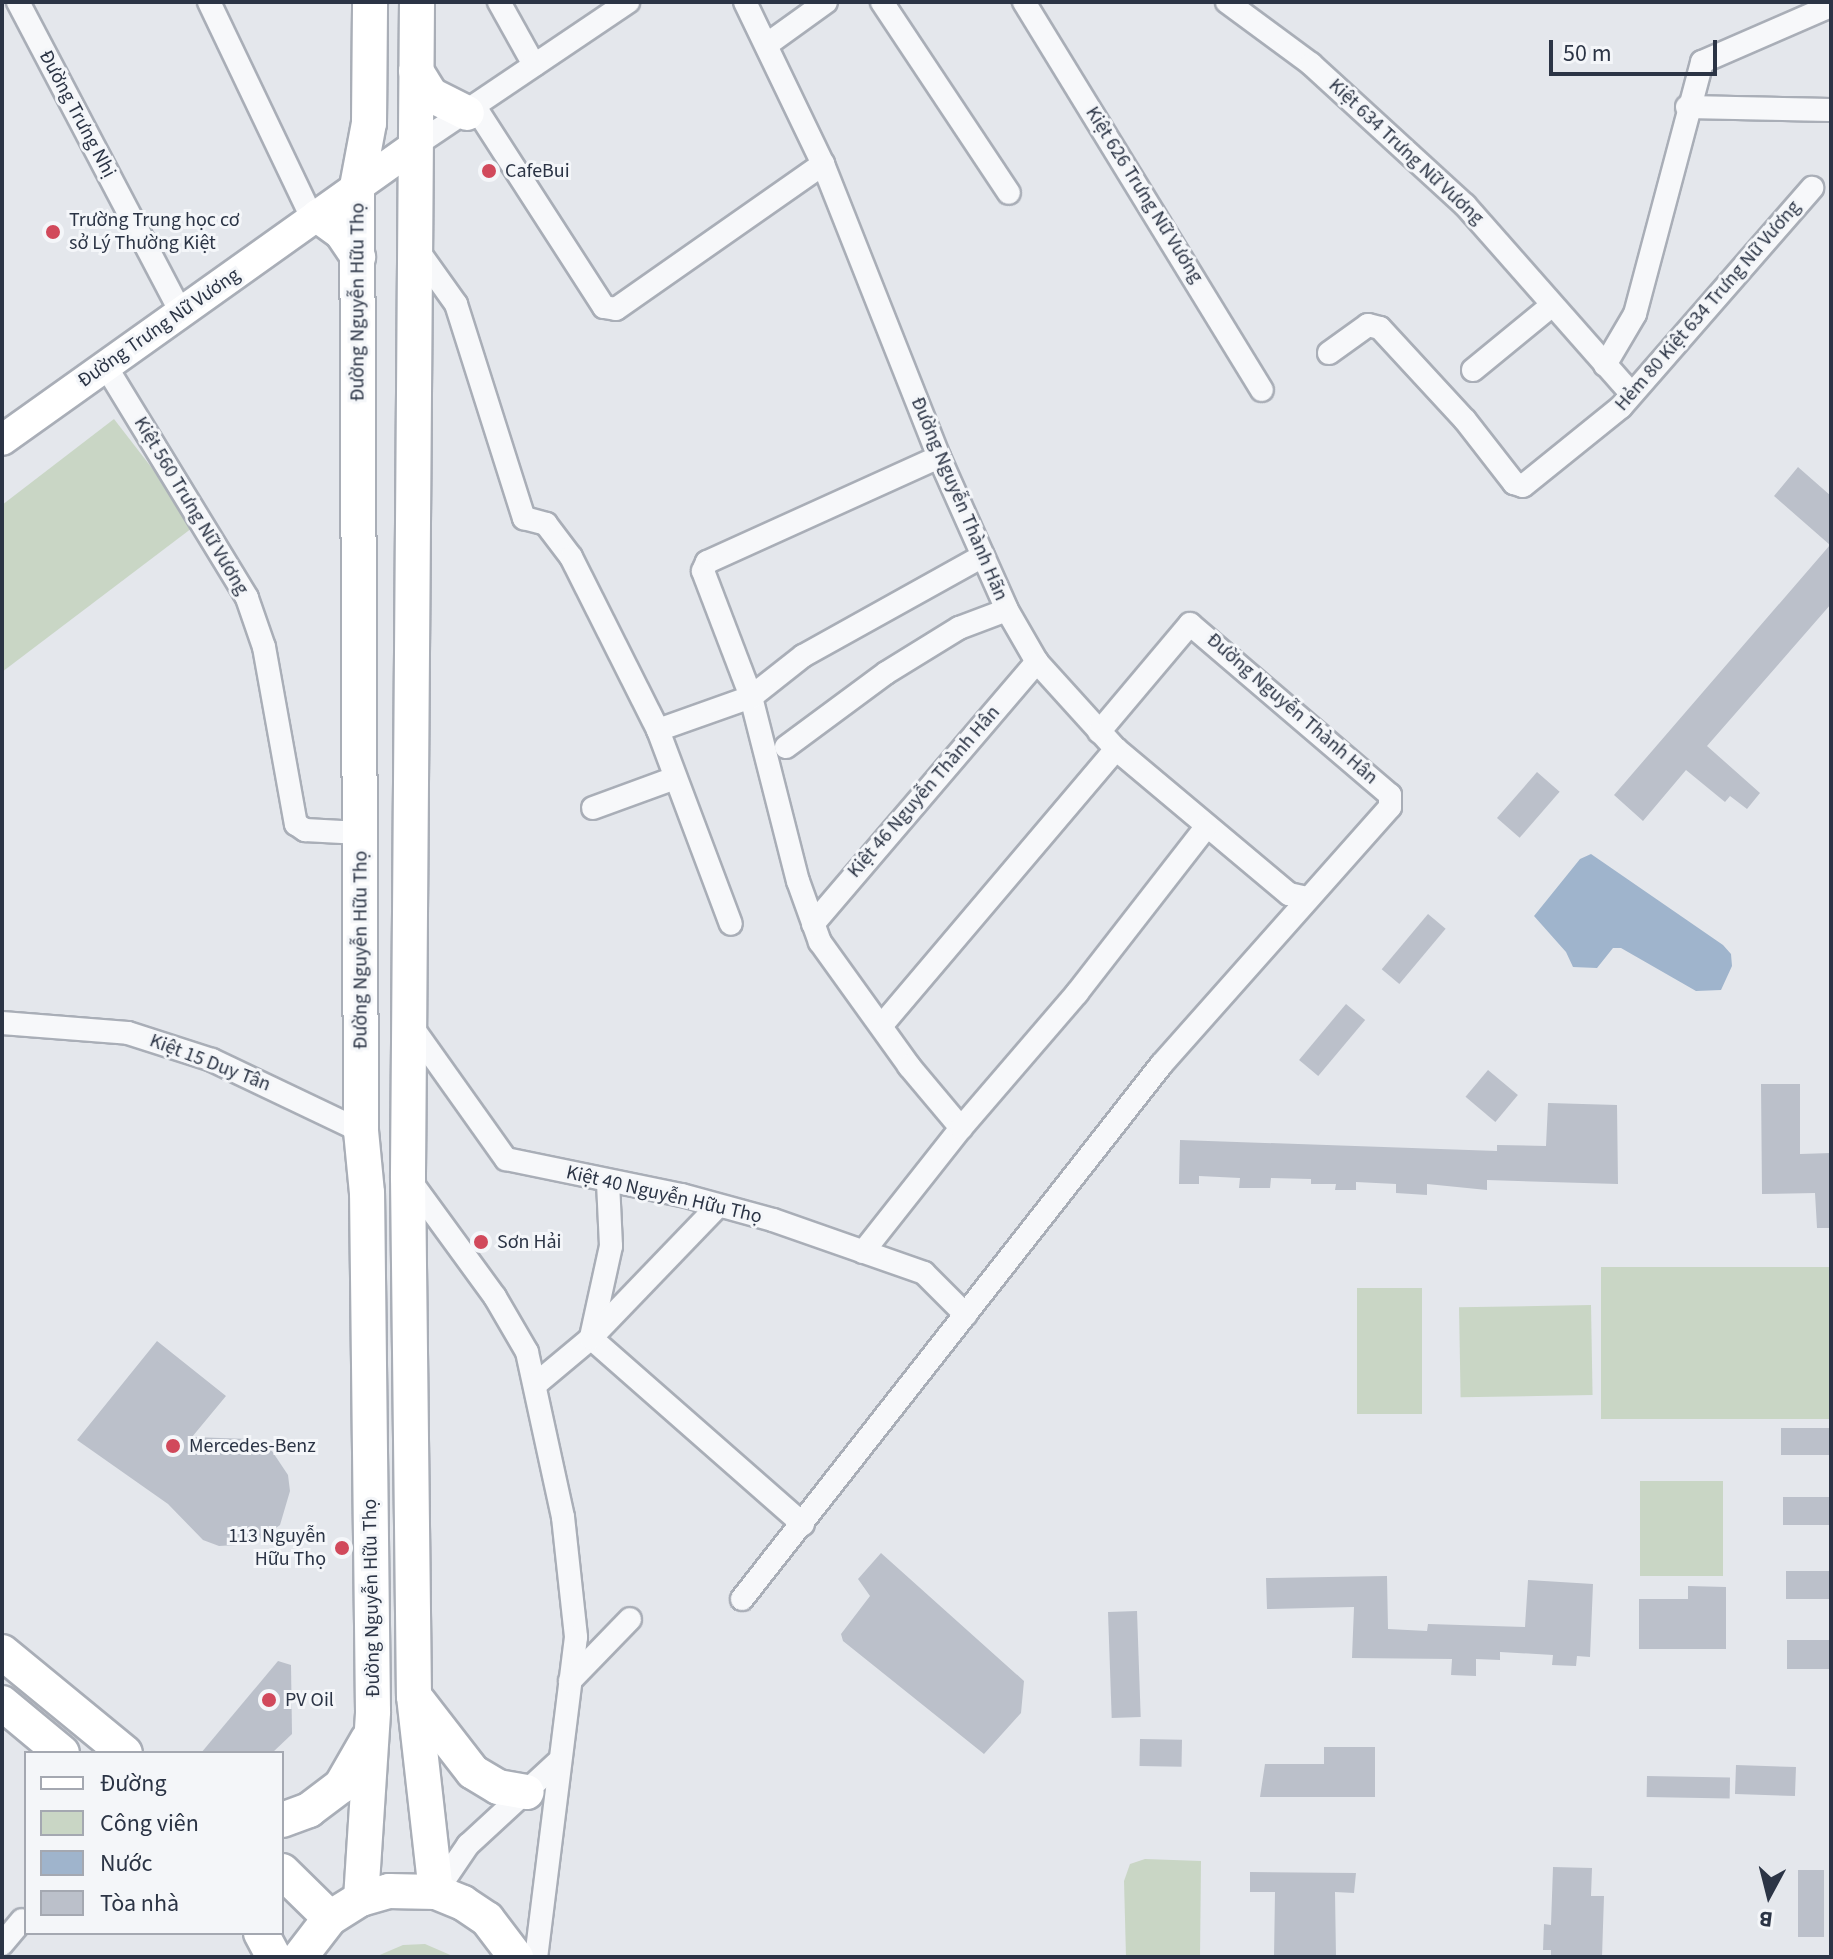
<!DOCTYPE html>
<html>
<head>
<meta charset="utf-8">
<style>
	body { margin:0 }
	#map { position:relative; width:1833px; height:1959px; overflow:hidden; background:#e4e7ec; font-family:"Source Sans 3",sans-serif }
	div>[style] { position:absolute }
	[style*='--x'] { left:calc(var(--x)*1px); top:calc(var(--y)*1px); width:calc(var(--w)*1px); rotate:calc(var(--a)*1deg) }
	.green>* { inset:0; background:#c9d6c5; transform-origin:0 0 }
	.water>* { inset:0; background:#9fb4cc }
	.building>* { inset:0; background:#bbc0ca; transform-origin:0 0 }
	.roads { filter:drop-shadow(2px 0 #a9aeb7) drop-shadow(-2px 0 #a9aeb7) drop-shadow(0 2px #a9aeb7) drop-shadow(0 -2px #a9aeb7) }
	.minor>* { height:22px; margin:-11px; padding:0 11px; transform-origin:11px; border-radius:11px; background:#f7f8fa }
	.secondary>* { height:30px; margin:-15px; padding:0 15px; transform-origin:15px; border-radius:15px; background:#fff }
	.primary>* { height:34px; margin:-17px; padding:0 17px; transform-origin:17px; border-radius:17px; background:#fff }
	.dots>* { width:22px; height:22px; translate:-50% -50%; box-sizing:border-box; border:4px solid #f4f6f9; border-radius:50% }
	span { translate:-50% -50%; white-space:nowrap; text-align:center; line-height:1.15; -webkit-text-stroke:6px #f4f6f9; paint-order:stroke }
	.street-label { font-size:20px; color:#2b3445 }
	.poi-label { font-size:20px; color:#2b3445 }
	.left { translate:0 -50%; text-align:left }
	.right { translate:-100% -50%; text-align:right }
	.frame { position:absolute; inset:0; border:4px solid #2b3445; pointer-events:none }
	.legend { position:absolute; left:24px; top:1751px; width:260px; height:184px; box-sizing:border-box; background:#f4f6f9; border:2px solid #a4a8b1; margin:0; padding:10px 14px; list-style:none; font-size:24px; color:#2b3445 }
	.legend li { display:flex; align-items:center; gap:16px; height:40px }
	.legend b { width:40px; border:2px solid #a4a8b1 }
	.north { position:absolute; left:1729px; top:1855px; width:80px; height:80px; -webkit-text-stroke:6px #f4f6f9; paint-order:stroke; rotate:187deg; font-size:22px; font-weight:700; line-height:32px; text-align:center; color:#2b3445 }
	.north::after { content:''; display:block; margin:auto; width:28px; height:36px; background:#2b3445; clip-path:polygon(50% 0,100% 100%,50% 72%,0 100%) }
	.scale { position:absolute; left:1549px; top:40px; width:168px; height:36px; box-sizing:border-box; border:4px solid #2b3445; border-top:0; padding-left:10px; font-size:24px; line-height:28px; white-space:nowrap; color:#2b3445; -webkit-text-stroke:6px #f4f6f9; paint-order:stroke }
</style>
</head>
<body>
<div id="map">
	<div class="green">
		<div style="clip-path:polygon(114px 419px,196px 525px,2px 672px,2px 505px)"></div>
		<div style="left:1831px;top:1267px;width:152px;height:230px;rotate:90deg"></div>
		<div style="left:1422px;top:1288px;width:126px;height:65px;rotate:90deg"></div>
		<div style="left:1591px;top:1305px;width:90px;height:132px;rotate:89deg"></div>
		<div style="left:1640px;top:1481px;width:83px;height:95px"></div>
		<div style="clip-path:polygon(1145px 1859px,1201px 1861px,1200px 1957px,1126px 1957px,1124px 1881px,1130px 1864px)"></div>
		<div style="clip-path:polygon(425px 1944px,455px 1957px,375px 1957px,403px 1945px)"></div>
	</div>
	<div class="water">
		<div style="clip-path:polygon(1591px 854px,1723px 945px,1731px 954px,1732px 966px,1721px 990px,1696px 991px,1621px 948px,1613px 948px,1597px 968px,1573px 967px,1566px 952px,1534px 916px,1580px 859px)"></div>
	</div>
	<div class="building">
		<div style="clip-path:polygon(1798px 467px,1831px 496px,1831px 604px,1707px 746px,1760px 793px,1747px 809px,1730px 796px,1725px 802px,1686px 770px,1643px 821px,1614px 795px,1830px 545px,1774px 496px)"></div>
		<div style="left:1537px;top:772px;width:30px;height:61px;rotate:41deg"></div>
		<div style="left:1428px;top:914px;width:23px;height:72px;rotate:40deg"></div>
		<div style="left:1346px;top:1004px;width:25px;height:73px;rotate:40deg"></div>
		<div style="left:1488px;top:1070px;width:39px;height:35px;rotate:40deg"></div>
		<div style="clip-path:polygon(1761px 1084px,1800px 1084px,1800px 1154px,1831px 1153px,1831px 1228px,1817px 1228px,1815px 1193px,1762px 1194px)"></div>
		<div style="clip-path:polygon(1548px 1103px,1617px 1105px,1618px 1184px,1487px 1180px,1487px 1190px,1427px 1184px,1427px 1195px,1396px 1193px,1396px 1184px,1356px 1182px,1356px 1190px,1335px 1190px,1336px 1184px,1311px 1184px,1311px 1179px,1271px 1178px,1270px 1188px,1239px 1188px,1240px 1178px,1199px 1176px,1199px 1184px,1179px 1184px,1180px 1140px,1497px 1151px,1497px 1145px,1546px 1146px)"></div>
		<div style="clip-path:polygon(157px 1341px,226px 1396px,192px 1437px,249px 1439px,272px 1451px,288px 1475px,290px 1491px,280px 1525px,254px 1544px,219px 1546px,203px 1540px,168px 1504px,77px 1440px)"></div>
		<div style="left:1781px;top:1428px;width:50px;height:27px"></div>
		<div style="left:1783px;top:1497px;width:48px;height:28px"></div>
		<div style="clip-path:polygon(881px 1553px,1024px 1681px,1021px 1713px,984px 1754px,843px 1641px,841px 1634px,870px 1596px,858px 1579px)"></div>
		<div style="left:1831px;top:1571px;width:28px;height:45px;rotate:90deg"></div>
		<div style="clip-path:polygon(1387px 1576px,1388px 1629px,1427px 1631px,1428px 1624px,1525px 1627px,1528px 1580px,1593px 1584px,1590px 1657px,1577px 1656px,1576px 1666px,1552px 1665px,1553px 1655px,1500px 1652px,1500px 1660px,1476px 1659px,1476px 1676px,1451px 1675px,1452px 1659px,1352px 1658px,1354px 1607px,1267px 1609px,1266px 1578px)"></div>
		<div style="clip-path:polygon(1688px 1586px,1726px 1587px,1726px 1649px,1639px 1649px,1639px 1599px,1688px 1599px)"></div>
		<div style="left:1137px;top:1611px;width:106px;height:29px;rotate:88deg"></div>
		<div style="left:1787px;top:1640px;width:44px;height:29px"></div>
		<div style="clip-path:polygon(278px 1661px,291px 1665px,292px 1734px,272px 1753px,201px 1753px)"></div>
		<div style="left:1140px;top:1739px;width:42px;height:27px;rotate:1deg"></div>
		<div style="clip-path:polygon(1324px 1747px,1375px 1747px,1375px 1797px,1260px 1797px,1265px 1764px,1324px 1764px)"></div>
		<div style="left:1736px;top:1765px;width:60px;height:29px;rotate:2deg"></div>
		<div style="left:1647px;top:1776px;width:83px;height:21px;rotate:1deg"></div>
		<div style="clip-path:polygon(1553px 1867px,1592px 1868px,1591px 1896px,1604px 1896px,1602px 1957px,1551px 1957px,1551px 1950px,1543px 1950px,1544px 1924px,1551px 1925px)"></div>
		<div style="left:1798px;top:1870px;width:26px;height:67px"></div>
		<div style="clip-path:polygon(1250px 1872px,1356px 1873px,1354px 1893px,1335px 1892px,1336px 1957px,1274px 1957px,1275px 1892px,1250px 1892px)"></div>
	</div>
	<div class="roads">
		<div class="minor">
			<div style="--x:18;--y:2;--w:349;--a:62.3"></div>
			<div style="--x:209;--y:2;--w:242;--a:64.5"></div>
			<div style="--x:499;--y:2;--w:72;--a:60.9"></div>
			<div style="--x:745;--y:2;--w:180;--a:64.3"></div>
			<div style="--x:823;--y:164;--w:315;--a:68.4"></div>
			<div style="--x:939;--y:457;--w:167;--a:66"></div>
			<div style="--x:1007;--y:610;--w:60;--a:60"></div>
			<div style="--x:1037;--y:662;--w:118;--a:47.8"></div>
			<div style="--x:1116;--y:749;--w:226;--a:40"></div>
			<div style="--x:1289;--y:894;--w:17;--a:13"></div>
			<div style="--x:882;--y:2;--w:229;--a:56.4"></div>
			<div style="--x:1024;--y:2;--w:455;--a:58.5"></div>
			<div style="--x:1227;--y:2;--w:104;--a:36.4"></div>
			<div style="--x:1311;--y:64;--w:209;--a:42.5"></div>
			<div style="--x:1465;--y:205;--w:251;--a:48.6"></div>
			<div style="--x:769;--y:43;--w:70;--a:-35.7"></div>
			<div style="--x:475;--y:107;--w:238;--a:57.2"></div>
			<div style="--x:604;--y:307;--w:12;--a:9"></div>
			<div style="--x:616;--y:309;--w:253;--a:-35"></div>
			<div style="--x:1687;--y:107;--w:144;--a:1.2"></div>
			<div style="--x:416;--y:145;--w:256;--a:-34"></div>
			<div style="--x:416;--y:248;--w:69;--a:54.5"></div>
			<div style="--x:456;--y:304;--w:225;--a:72.4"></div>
			<div style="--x:524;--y:518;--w:23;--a:15"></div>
			<div style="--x:546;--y:524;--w:41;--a:52.9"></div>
			<div style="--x:571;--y:557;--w:194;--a:63.3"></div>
			<div style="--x:658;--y:730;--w:207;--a:69.4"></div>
			<div style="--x:1329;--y:353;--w:48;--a:-35.7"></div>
			<div style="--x:1368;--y:325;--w:12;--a:14"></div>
			<div style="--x:1380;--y:328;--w:125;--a:47.3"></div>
			<div style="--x:1465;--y:420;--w:80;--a:52.1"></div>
			<div style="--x:1514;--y:483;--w:9;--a:18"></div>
			<div style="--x:1523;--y:486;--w:126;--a:-38.9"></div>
			<div style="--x:1621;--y:407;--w:291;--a:-48.9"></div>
			<div style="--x:105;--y:365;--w:273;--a:58.6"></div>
			<div style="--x:247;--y:598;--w:52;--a:70.9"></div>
			<div style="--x:264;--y:647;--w:180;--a:79.8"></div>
			<div style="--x:296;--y:824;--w:11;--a:34"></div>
			<div style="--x:305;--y:830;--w:55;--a:3.1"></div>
			<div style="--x:1605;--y:365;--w:59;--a:-59.5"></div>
			<div style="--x:1635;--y:314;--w:261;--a:-75.1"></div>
			<div style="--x:1702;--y:62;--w:141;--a:-23.5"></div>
			<div style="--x:1473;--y:370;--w:101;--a:-39.4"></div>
			<div style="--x:939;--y:457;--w:255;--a:155.6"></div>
			<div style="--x:707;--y:562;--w:10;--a:114"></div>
			<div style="--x:703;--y:571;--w:135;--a:69.1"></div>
			<div style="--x:751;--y:697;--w:190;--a:75.7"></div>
			<div style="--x:798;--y:881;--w:65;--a:70.2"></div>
			<div style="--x:820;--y:942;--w:153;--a:54.3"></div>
			<div style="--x:909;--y:1066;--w:81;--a:50"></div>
			<div style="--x:658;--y:730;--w:99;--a:-19.5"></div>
			<div style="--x:751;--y:697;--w:66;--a:-38.3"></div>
			<div style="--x:803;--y:656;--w:206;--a:-29.1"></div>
			<div style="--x:786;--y:747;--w:124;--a:-36.5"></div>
			<div style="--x:886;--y:673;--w:86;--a:-31.7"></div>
			<div style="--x:959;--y:628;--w:51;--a:-20.6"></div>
			<div style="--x:593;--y:808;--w:87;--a:-20.1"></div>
			<div style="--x:813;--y:924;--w:345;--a:-49.5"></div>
			<div style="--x:2;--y:1023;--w:126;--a:4.5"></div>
			<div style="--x:128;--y:1033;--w:88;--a:17.8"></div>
			<div style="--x:212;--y:1060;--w:165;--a:25.5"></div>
			<div style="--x:410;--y:1024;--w:166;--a:54.6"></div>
			<div style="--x:506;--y:1159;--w:180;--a:11.6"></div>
			<div style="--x:682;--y:1195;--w:94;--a:15.4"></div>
			<div style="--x:773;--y:1220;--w:160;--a:19.3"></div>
			<div style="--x:924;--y:1273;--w:59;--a:45"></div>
			<div style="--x:882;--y:1025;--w:362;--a:-49.7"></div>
			<div style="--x:409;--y:1179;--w:146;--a:53.9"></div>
			<div style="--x:495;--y:1297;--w:64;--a:59.8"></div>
			<div style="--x:527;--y:1352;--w:169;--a:77.7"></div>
			<div style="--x:563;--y:1517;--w:121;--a:83.8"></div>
			<div style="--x:576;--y:1637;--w:322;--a:97.1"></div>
			<div style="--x:863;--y:1252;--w:158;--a:-51.7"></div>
			<div style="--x:961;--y:1128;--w:178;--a:-49.3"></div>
			<div style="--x:1077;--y:993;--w:210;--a:-52.1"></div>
			<div style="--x:591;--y:1337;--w:93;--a:-77.6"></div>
			<div style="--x:611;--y:1246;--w:64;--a:-92.7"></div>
			<div style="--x:591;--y:1338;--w:282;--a:41.3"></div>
			<div style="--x:536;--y:1384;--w:72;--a:-39.9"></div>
			<div style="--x:591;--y:1338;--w:182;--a:-46.1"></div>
			<div style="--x:742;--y:1599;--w:679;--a:-51.88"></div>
			<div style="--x:1161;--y:1065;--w:345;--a:-48.4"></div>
			<div style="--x:1390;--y:807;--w:12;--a:-90"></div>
			<div style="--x:1390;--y:795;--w:263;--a:-139.5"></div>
			<div style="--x:1190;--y:624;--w:141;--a:130.1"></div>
			<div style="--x:570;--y:1681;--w:86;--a:-45.9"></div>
			<div style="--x:436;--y:1892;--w:57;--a:-55.8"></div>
			<div style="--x:468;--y:1845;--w:122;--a:-42.7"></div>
			<div style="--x:2;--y:1944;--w:31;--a:-50"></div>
		</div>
		<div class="secondary">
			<div style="--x:2;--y:440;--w:508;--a:-35.47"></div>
		</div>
		<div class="primary">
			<div style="--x:417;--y:2;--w:1176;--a:90.44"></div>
			<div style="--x:408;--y:1178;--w:518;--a:89.34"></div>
			<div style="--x:414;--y:1696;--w:197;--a:83.6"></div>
			<div style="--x:416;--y:71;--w:28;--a:58"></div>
			<div style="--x:431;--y:95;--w:40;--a:26.6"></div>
			<div style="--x:319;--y:216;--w:29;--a:36"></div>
			<div style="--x:342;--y:233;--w:29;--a:56"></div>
			<div style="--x:2;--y:1652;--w:159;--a:39.4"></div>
			<div style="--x:414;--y:1696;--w:96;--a:52.2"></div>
			<div style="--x:473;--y:1772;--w:29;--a:31"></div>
			<div style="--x:498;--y:1787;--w:29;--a:10"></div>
			<div style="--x:2;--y:1703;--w:78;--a:39.8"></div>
			<div style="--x:282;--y:1820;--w:29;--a:-20"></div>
			<div style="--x:309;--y:1810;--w:40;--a:-37"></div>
			<div style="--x:341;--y:1786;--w:54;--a:-60.1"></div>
			<div style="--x:282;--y:1871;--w:67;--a:44.4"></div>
			<div style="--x:361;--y:1899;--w:188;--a:-86.3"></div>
			<div style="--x:373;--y:1711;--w:518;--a:-90.66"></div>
			<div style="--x:367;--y:1193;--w:62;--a:-95.5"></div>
			<div style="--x:361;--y:1131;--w:944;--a:-90.24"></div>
			<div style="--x:357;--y:187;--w:65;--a:-79.4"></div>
			<div style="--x:369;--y:123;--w:121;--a:-89.5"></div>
			<div style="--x:261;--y:1933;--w:27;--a:62"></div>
			<div style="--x:300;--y:1957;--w:49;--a:-52.4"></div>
			<div style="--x:330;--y:1918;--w:36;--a:-32"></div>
			<div style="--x:361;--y:1899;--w:29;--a:-16"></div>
			<div style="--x:389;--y:1891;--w:47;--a:1.2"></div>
			<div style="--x:436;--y:1892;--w:29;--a:22"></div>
			<div style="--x:463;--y:1903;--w:29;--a:34"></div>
			<div style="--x:487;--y:1919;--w:48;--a:52.7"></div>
		</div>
	</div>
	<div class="dots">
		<div style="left:489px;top:171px;background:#d1495b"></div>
		<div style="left:53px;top:232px;background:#d1495b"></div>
		<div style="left:481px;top:1242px;background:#d1495b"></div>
		<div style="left:173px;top:1446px;background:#d1495b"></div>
		<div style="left:342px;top:1548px;background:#d1495b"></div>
		<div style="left:269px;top:1700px;background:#d1495b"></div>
	</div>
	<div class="street-label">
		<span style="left:77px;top:114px;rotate:62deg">Đường Trưng Nhị</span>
		<span style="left:1406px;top:152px;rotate:43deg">Kiệt 634 Trưng Nữ Vương</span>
		<span style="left:1144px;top:195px;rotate:58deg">Kiệt 626 Trưng Nữ Vương</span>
		<span style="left:358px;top:302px;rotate:-90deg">Đường Nguyễn Hữu Thọ</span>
		<span style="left:1708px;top:306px;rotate:-49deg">Hẻm 80 Kiệt 634 Trưng Nữ Vương</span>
		<span style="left:159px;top:328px;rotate:-35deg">Đường Trưng Nữ Vương</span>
		<span style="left:959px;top:499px;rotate:67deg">Đường Nguyễn Thành Hãn</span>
		<span style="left:191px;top:506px;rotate:59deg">Kiệt 560 Trưng Nữ Vương</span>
		<span style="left:1292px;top:709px;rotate:41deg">Đường Nguyễn Thành Hân</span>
		<span style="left:924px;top:792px;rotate:-49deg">Kiệt 46 Nguyễn Thành Hân</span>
		<span style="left:361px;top:950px;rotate:-90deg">Đường Nguyễn Hữu Thọ</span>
		<span style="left:210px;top:1063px;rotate:21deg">Kiệt 15 Duy Tân</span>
		<span style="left:664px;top:1195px;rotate:13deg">Kiệt 40 Nguyễn Hữu Thọ</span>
		<span style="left:372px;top:1598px;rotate:-91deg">Đường Nguyễn Hữu Thọ</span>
	</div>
	<div class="poi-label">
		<span class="left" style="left:505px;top:171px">CafeBui</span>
		<span class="left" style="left:69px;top:232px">Trường Trung học cơ<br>sở Lý Thường Kiệt</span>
		<span class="left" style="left:497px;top:1242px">Sơn Hải</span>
		<span class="left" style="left:189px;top:1446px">Mercedes-Benz</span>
		<span class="right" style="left:326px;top:1548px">113 Nguyễn<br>Hữu Thọ</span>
		<span class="left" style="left:285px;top:1700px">PV Oil</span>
	</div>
	<div class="frame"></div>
	<ul class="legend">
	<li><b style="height:10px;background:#fff"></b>Đường</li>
	<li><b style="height:22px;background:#c9d6c5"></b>Công viên</li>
	<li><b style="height:22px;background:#9fb4cc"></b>Nước</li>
	<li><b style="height:22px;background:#bbc0ca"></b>Tòa nhà</li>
	</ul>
	<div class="north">B</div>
	<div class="scale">50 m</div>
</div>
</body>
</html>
